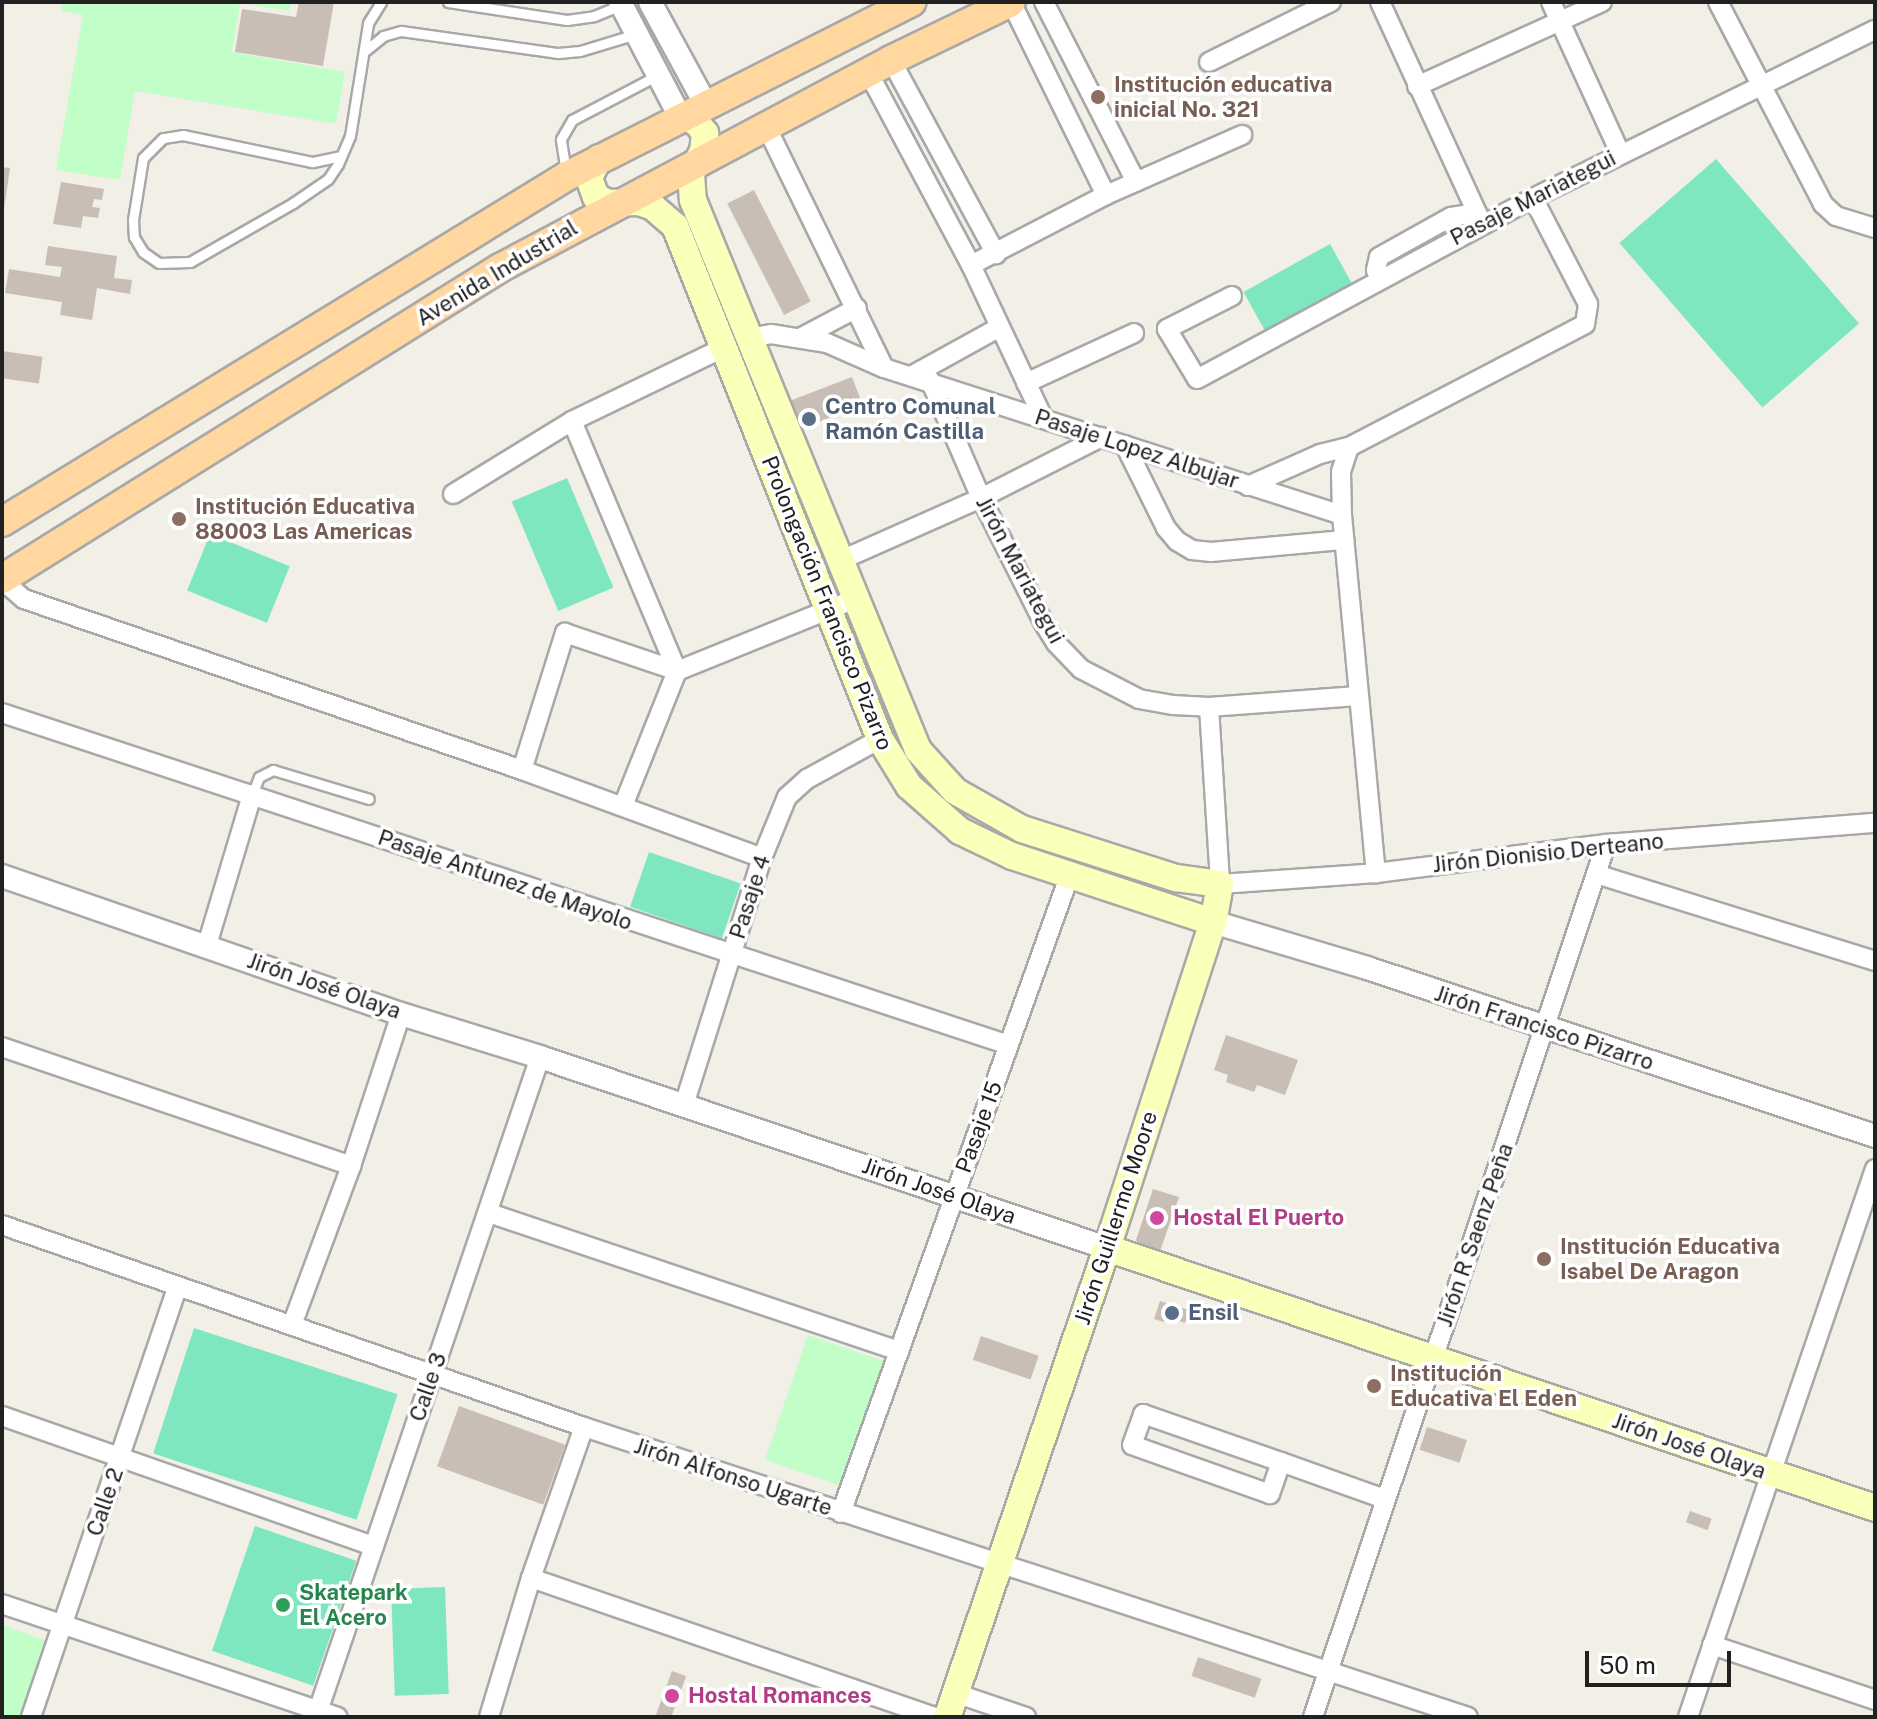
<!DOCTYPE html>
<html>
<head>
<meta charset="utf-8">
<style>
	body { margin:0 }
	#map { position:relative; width:1877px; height:1719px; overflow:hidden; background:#f2efe7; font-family:"Public Sans",sans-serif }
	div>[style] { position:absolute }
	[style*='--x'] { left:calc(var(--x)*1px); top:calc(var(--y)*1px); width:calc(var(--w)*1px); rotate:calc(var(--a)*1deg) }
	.park>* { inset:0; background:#c2fec8; transform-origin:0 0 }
	.pitch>* { inset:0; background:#7fe7c0; transform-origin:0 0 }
	.building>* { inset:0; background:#c8beb6; transform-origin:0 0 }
	.roads { filter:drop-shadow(2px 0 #a8a8a8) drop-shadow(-2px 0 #a8a8a8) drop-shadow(0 2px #a8a8a8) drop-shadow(0 -2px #a8a8a8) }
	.service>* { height:9px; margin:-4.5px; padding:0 4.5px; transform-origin:4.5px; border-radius:4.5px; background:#fff }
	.minor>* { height:18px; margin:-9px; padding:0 9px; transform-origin:9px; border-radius:9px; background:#fff }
	.tertiary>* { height:22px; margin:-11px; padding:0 11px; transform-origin:11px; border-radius:11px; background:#fff }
	.secondary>* { height:26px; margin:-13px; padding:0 13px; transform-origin:13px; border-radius:13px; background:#faffb9 }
	.primary>* { height:28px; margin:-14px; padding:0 14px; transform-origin:14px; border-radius:14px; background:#ffd79f }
	.dots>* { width:22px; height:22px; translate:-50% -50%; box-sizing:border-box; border:4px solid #fff; border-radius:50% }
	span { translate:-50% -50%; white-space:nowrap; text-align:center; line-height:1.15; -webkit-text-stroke:7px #fff; paint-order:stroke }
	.education-label { font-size:22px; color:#785e54; font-weight:700 }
	.left { translate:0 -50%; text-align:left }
	.street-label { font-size:22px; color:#212121 }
	.service-label { font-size:22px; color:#4e5e75; font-weight:700 }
	.hotel-label { font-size:22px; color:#b23c85; font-weight:700 }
	.leisure-label { font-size:22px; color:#27864d; font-weight:700 }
	.frame { position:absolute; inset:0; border:4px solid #212121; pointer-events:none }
	.scale { position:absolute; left:1585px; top:1651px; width:146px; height:36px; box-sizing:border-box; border:4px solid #212121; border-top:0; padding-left:10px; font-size:24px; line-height:28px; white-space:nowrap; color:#212121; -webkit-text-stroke:6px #fff; paint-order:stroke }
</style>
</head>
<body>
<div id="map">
	<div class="park">
		<div style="clip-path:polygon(62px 2px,291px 2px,289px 11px,240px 3px,232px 52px,345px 72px,336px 124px,135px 91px,120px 180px,56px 170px,83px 15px,61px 11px)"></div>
		<div style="left:808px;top:1335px;width:88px;height:132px;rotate:19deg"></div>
		<div style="clip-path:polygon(2px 1625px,47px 1641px,20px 1717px,2px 1717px)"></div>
	</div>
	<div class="pitch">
		<div style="left:1716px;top:159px;width:218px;height:128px;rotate:49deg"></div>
		<div style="left:1330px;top:244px;width:53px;height:99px;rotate:61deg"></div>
		<div style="left:567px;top:478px;width:119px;height:60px;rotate:67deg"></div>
		<div style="left:210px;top:534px;width:86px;height:61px;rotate:22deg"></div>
		<div style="left:649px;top:852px;width:97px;height:58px;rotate:19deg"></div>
		<div style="left:194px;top:1328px;width:214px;height:132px;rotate:18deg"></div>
		<div style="left:255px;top:1526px;width:107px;height:132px;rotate:19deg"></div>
		<div style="left:445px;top:1587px;width:107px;height:54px;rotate:88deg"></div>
	</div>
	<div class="building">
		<div style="clip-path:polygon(299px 2px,334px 2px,323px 66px,235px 52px,242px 9px,296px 17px)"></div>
		<div style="clip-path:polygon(2px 167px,10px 168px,4px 209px,2px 209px)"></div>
		<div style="clip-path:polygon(61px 182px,104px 189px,102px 200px,94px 199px,92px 207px,100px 208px,98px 218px,83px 216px,81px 228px,53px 224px)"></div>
		<div style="left:754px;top:190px;width:125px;height:30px;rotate:63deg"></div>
		<div style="clip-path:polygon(48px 246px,117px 256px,114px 278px,132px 280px,130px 294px,97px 288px,92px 320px,60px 315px,62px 302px,5px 293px,9px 269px,60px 277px,62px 267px,45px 265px)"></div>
		<div style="left:2px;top:351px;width:41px;height:27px;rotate:8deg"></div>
		<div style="left:852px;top:377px;width:30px;height:74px;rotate:69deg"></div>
		<div style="clip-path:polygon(1226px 1035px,1298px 1060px,1285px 1095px,1257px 1085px,1254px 1092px,1226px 1082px,1228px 1075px,1214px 1070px)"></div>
		<div style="clip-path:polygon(1153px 1189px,1179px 1197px,1159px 1254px,1139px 1247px,1136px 1240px)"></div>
		<div style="clip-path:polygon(1160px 1301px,1189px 1310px,1185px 1323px,1166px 1317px,1164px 1322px,1154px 1319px)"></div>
		<div style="left:981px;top:1336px;width:61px;height:25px;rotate:19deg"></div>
		<div style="left:459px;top:1406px;width:113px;height:64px;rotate:20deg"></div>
		<div style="left:1427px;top:1427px;width:42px;height:24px;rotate:18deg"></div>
		<div style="left:1690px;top:1511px;width:23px;height:12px;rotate:20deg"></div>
		<div style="left:1198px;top:1657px;width:67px;height:20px;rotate:19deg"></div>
		<div style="left:672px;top:1671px;width:15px;height:48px;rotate:20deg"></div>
	</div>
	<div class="roads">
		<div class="service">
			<div style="--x:448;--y:2;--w:120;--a:8.6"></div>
			<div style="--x:567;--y:20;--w:27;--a:-8"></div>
			<div style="--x:594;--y:16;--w:29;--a:-22"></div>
			<div style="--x:366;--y:50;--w:22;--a:-39"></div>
			<div style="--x:383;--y:36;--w:19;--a:-16"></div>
			<div style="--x:401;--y:31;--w:159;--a:8"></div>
			<div style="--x:558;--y:53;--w:22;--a:-5"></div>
			<div style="--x:580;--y:51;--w:59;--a:-16.9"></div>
			<div style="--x:341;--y:156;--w:30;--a:168"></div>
			<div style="--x:312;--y:162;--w:132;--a:-168.2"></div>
			<div style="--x:183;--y:135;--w:20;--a:171"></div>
			<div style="--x:163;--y:138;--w:28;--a:135"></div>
			<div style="--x:143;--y:158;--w:63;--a:99.2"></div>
			<div style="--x:133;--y:220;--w:17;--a:87"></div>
			<div style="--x:134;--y:237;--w:17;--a:59"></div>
			<div style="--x:143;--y:252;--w:19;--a:35"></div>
			<div style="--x:159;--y:263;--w:31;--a:-2"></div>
			<div style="--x:190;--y:262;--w:119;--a:-29.8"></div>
			<div style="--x:293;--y:203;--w:42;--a:-34.4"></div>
			<div style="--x:328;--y:179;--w:18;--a:-56"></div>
			<div style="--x:338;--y:164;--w:30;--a:-67"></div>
			<div style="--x:350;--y:136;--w:114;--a:-80.9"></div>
			<div style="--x:368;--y:23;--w:25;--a:-58"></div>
			<div style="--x:566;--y:172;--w:33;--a:-99"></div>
			<div style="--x:561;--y:139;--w:22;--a:-60"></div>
			<div style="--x:572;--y:120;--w:97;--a:-27.6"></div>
			<div style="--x:252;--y:795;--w:19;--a:-69"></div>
			<div style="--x:259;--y:777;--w:16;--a:-27"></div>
			<div style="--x:273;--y:770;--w:100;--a:16.8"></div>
		</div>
		<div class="minor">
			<div style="--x:1011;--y:2;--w:215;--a:63.8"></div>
			<div style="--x:1044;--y:2;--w:202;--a:62.9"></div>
			<div style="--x:1380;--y:2;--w:244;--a:65.3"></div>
			<div style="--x:1551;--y:2;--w:166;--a:65.4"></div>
			<div style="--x:1718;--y:2;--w:228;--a:62.5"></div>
			<div style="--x:1823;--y:204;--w:18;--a:43"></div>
			<div style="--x:1836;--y:216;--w:41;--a:17.1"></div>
			<div style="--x:891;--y:60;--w:221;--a:61.6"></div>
			<div style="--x:1209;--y:62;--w:136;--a:-26.2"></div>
			<div style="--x:868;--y:72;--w:219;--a:61.9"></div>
			<div style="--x:971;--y:265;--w:169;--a:64.8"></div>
			<div style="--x:1417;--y:86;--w:203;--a:-24.4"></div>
			<div style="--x:766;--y:126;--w:269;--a:64"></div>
			<div style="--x:971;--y:265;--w:152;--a:-27.4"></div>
			<div style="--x:1106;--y:195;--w:149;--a:-23.8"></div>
			<div style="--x:1380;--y:279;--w:10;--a:-114"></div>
			<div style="--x:1376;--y:270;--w:13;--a:-77"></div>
			<div style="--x:1379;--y:257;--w:82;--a:-29.1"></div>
			<div style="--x:1451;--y:217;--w:26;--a:-9"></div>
			<div style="--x:1232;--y:296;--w:73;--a:153.1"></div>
			<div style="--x:1167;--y:329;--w:58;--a:59"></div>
			<div style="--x:1197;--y:379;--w:382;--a:-28.3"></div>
			<div style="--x:1533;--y:198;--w:381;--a:-26.2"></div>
			<div style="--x:802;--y:337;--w:62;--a:-27.8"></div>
			<div style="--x:749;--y:338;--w:22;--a:-10"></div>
			<div style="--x:771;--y:334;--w:57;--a:9.1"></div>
			<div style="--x:827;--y:343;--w:62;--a:23.7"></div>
			<div style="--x:884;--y:368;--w:481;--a:17.8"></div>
			<div style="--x:913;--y:375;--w:99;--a:-28.9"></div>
			<div style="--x:930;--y:380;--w:129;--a:66.6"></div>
			<div style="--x:981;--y:498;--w:139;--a:63.4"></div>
			<div style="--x:1043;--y:622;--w:25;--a:58"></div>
			<div style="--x:1056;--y:643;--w:36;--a:46"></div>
			<div style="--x:1081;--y:669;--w:65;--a:27.3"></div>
			<div style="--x:1139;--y:699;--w:35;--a:10"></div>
			<div style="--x:1173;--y:705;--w:36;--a:3"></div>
			<div style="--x:1209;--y:707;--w:149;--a:-4.2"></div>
			<div style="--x:1026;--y:383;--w:119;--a:-24.8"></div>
			<div style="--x:572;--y:421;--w:271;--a:67.2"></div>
			<div style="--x:1125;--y:445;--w:93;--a:63.7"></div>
			<div style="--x:1166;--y:528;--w:17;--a:50"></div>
			<div style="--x:1177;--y:541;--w:17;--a:31"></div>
			<div style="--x:1192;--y:550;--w:19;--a:6"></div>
			<div style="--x:1211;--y:552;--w:134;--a:-5.2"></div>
			<div style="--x:1349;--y:447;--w:26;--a:108"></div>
			<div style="--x:1341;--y:472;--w:43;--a:88.7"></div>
			<div style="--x:1342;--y:515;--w:360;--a:84.6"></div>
			<div style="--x:1248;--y:486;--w:79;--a:-24"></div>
			<div style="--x:1320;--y:454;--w:30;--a:-14"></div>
			<div style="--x:1349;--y:447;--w:266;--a:-27.5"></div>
			<div style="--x:1585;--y:324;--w:20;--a:-81"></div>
			<div style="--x:1588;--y:304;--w:119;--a:-117.4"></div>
			<div style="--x:453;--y:494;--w:140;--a:-31.5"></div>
			<div style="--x:572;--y:421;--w:170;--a:-25.8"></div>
			<div style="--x:839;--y:561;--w:155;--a:-23.9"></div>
			<div style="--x:981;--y:498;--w:135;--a:-26.9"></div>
			<div style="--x:2;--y:580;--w:29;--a:41"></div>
			<div style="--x:24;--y:599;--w:527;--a:18.95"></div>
			<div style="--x:522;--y:770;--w:256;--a:20.1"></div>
			<div style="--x:1209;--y:707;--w:177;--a:86.4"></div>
			<div style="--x:1220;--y:884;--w:156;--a:-4"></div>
			<div style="--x:1376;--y:873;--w:232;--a:-7.2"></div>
			<div style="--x:1606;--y:844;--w:270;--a:-4.5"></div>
			<div style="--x:2;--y:713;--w:1060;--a:18.25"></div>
			<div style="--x:522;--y:770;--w:144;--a:-72.6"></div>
			<div style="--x:565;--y:633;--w:118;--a:18.7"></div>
			<div style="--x:623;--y:806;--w:145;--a:-68.2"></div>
			<div style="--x:677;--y:671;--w:192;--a:-22"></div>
			<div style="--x:1596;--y:874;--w:292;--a:17.3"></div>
			<div style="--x:207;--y:945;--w:157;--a:-73.3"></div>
			<div style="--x:2;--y:1047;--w:369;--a:18.8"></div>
			<div style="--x:684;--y:1105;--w:259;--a:-72.5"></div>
			<div style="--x:762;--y:858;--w:66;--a:-67.7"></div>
			<div style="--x:787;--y:797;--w:27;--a:-42"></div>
			<div style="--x:807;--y:779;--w:83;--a:-28.7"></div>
			<div style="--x:489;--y:1213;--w:433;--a:18.6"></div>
			<div style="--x:2;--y:1225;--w:616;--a:19.14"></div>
			<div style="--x:584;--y:1427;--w:930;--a:18.16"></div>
			<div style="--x:292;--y:1325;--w:170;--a:-69.6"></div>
			<div style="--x:351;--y:1166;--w:160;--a:-71.8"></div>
			<div style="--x:2;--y:1416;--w:394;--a:19.3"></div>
			<div style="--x:1281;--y:1462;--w:34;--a:109"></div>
			<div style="--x:1270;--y:1494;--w:146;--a:-160.5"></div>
			<div style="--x:1132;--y:1445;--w:33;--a:-70"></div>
			<div style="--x:1143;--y:1414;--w:146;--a:19.2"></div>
			<div style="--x:1281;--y:1462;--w:110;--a:19.6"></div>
			<div style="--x:841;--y:1513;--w:676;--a:-70.28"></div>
			<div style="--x:531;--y:1578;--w:427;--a:19"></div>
			<div style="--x:2;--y:1604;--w:354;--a:18.6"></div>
			<div style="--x:1712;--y:1645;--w:172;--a:18.6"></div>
			<div style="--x:955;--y:1693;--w:75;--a:18.7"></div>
			<div style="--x:31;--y:1717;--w:455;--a:-71.2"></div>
			<div style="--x:316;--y:1717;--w:697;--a:-71.25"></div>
			<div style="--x:489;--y:1717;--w:145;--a:-73.2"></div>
			<div style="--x:531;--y:1578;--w:160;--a:-70.7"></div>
			<div style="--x:1313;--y:1717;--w:921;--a:-71.45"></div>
			<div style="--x:1688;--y:1717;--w:579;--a:-71.16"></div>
		</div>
		<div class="tertiary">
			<div style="--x:620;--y:2;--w:130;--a:62.4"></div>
			<div style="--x:650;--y:2;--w:117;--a:61.5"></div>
			<div style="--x:2;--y:876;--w:422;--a:19.1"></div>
			<div style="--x:401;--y:1014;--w:145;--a:17.2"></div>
			<div style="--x:540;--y:1057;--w:598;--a:18.62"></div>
			<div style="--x:1213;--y:922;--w:161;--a:16.6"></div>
			<div style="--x:1367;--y:968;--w:535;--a:18.3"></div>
		</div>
		<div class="secondary">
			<div style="--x:680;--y:117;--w:16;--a:15"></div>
			<div style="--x:695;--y:121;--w:16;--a:50"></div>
			<div style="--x:705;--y:133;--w:18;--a:96"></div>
			<div style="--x:703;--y:151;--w:26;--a:118"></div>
			<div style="--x:691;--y:174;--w:26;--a:86"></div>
			<div style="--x:693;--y:200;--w:594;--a:67.75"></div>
			<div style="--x:918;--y:750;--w:55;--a:47.9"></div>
			<div style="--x:955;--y:791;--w:77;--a:29.6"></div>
			<div style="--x:1022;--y:829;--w:162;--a:17.7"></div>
			<div style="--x:1176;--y:878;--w:44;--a:7.8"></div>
			<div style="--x:1220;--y:884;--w:39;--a:100"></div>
			<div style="--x:1213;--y:922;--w:343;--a:108"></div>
			<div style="--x:1107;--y:1248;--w:496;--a:108.8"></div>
			<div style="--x:599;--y:158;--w:22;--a:117"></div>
			<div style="--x:589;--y:178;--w:20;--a:70"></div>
			<div style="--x:596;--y:197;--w:14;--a:25"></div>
			<div style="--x:609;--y:203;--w:29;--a:-2"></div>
			<div style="--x:638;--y:202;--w:16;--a:18"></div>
			<div style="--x:653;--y:207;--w:29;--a:41"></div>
			<div style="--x:675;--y:226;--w:552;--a:68.22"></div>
			<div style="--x:880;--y:739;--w:55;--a:58.3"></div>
			<div style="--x:909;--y:786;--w:68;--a:41.4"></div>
			<div style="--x:960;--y:831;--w:58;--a:25.7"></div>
			<div style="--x:1012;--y:856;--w:212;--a:18.2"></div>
			<div style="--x:1107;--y:1248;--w:811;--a:18.7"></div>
		</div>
		<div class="primary">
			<div style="--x:2;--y:522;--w:663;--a:-31.48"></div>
			<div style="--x:567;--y:176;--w:386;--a:-26.8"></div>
			<div style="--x:2;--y:579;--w:587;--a:-31.98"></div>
			<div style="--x:500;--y:268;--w:443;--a:-28"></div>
			<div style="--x:891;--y:60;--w:133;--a:-25.8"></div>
		</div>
	</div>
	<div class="dots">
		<div style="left:1098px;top:97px;background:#8d6e63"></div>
		<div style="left:809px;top:419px;background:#5c6f8a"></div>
		<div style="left:179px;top:519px;background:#8d6e63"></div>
		<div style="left:1157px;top:1218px;background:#d1479c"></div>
		<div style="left:1544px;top:1259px;background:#8d6e63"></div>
		<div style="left:1172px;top:1313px;background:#5c6f8a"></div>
		<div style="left:1374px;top:1386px;background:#8d6e63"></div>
		<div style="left:283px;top:1605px;background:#2e9e5b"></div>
		<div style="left:672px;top:1696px;background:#d1479c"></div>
	</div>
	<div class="education-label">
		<span class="left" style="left:1114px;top:97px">Institución educativa<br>inicial No. 321</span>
		<span class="left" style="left:195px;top:519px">Institución Educativa<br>88003 Las Americas</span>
		<span class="left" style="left:1560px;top:1259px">Institución Educativa<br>Isabel De Aragon</span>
		<span class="left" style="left:1390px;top:1386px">Institución<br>Educativa El Eden</span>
	</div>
	<div class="street-label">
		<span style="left:1533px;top:198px;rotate:-27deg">Pasaje Mariategui</span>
		<span style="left:497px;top:273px;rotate:-31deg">Avenida Industrial</span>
		<span style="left:1137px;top:449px;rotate:18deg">Pasaje Lopez Albujar</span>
		<span style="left:1020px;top:570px;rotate:62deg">Jirón Mariategui</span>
		<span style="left:827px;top:603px;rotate:68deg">Prolongación Francisco Pizarro</span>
		<span style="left:1548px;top:853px;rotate:-6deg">Jirón Dionisio Derteano</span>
		<span style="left:505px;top:880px;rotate:19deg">Pasaje Antunez de Mayolo</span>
		<span style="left:750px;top:897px;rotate:-72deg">Pasaje 4</span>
		<span style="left:324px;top:986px;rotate:19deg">Jirón José Olaya</span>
		<span style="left:1544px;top:1028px;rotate:18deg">Jirón Francisco Pizarro</span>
		<span style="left:979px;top:1127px;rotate:-70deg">Pasaje 15</span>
		<span style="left:939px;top:1191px;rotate:19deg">Jirón José Olaya</span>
		<span style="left:1116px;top:1218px;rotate:-72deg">Jirón Guillermo Moore</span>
		<span style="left:1475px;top:1235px;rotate:-71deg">Jirón R Saenz Peña</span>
		<span style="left:428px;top:1387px;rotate:-71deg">Calle 3</span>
		<span style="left:1689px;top:1446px;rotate:19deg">Jirón José Olaya</span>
		<span style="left:733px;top:1477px;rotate:18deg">Jirón Alfonso Ugarte</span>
		<span style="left:105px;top:1502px;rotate:-71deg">Calle 2</span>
	</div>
	<div class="service-label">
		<span class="left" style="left:825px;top:419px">Centro Comunal<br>Ramón Castilla</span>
		<span class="left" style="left:1188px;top:1313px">Ensil</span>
	</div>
	<div class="hotel-label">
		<span class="left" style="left:1173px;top:1218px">Hostal El Puerto</span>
		<span class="left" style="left:688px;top:1696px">Hostal Romances</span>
	</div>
	<div class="leisure-label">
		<span class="left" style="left:299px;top:1605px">Skatepark<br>El Acero</span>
	</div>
	<div class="frame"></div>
	<div class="scale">50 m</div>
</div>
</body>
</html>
